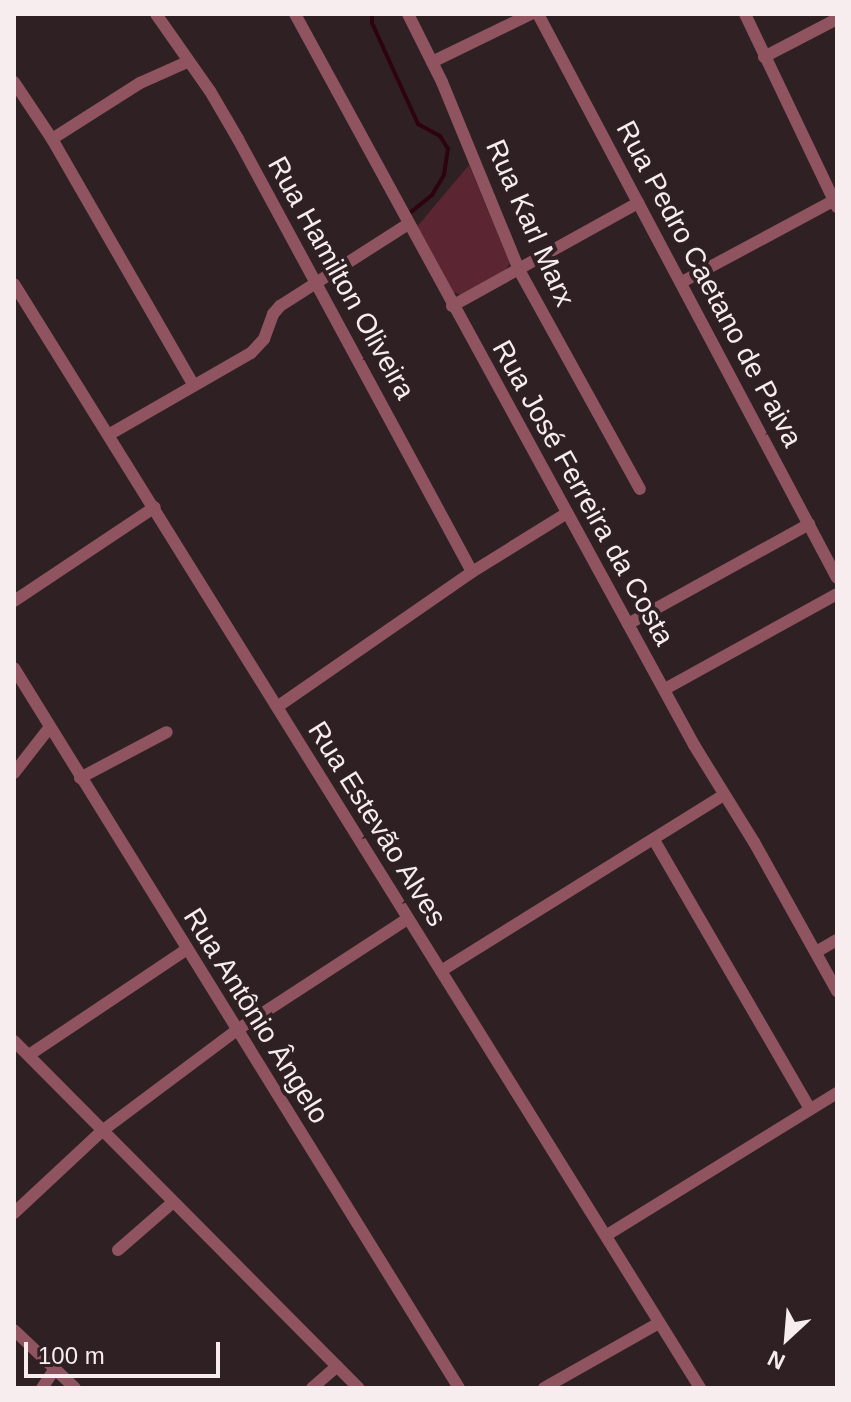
<!DOCTYPE html>
<html>
<head>
<meta charset="utf-8">
<style>
	body { margin:0 }
	#map { position:relative; width:851px; height:1402px; overflow:hidden; background:#2f2123; font-family:Arial,sans-serif }
	div>[style] { position:absolute }
	[style*='--x'] { left:calc(var(--x)*1px); top:calc(var(--y)*1px); width:calc(var(--w)*1px); rotate:calc(var(--a)*1deg) }
	.green>* { inset:0; background:#5b2632 }
	.stream>* { height:4px; margin:-2px; padding:0 2px; transform-origin:2px; border-radius:2px; background:#2e0310 }
	.minor>* { height:12px; margin:-6px; padding:0 6px; transform-origin:6px; border-radius:6px; background:#905460 }
	span { translate:-50% -50%; white-space:nowrap; text-align:center; line-height:1.15; -webkit-text-stroke:8px #2f2123; paint-order:stroke }
	.street-label { font-size:28px; color:#f7edee }
	.frame { position:absolute; inset:0; border:16px solid #f7edee; pointer-events:none }
	.north { position:absolute; left:747px; top:1298px; width:80px; height:80px; -webkit-text-stroke:6px #2f2123; paint-order:stroke; rotate:206deg; font-size:22px; font-weight:700; line-height:32px; text-align:center; color:#f7edee }
	.north::after { content:''; display:block; margin:auto; width:28px; height:36px; background:#f7edee; clip-path:polygon(50% 0,100% 100%,50% 72%,0 100%) }
	.scale { position:absolute; left:24px; top:1342px; width:196px; height:36px; box-sizing:border-box; border:4px solid #f7edee; border-top:0; padding-left:10px; font-size:24px; line-height:28px; white-space:nowrap; color:#f7edee; -webkit-text-stroke:6px #2f2123; paint-order:stroke }
</style>
</head>
<body>
<div id="map">
	<div class="green">
		<div style="clip-path:polygon(469px 165px,510px 263px,506px 270px,461px 295px,448px 290px,415px 229px)"></div>
	</div>
	<div class="stream">
		<div style="--x:372;--y:14;--w:9;--a:90"></div>
		<div style="--x:372;--y:23;--w:111;--a:65.5"></div>
		<div style="--x:418;--y:124;--w:25;--a:29"></div>
		<div style="--x:440;--y:136;--w:15;--a:58"></div>
		<div style="--x:448;--y:149;--w:26;--a:99"></div>
		<div style="--x:444;--y:175;--w:23;--a:121"></div>
		<div style="--x:432;--y:195;--w:28;--a:141"></div>
	</div>
	<div class="minor">
		<div style="--x:156;--y:14;--w:94;--a:55"></div>
		<div style="--x:210;--y:91;--w:56;--a:59.7"></div>
		<div style="--x:238;--y:139;--w:492;--a:61.6"></div>
		<div style="--x:295;--y:14;--w:833;--a:61.37"></div>
		<div style="--x:694;--y:745;--w:114;--a:58.3"></div>
		<div style="--x:754;--y:842;--w:171;--a:60.9"></div>
		<div style="--x:408;--y:14;--w:76;--a:63.4"></div>
		<div style="--x:442;--y:82;--w:203;--a:67.7"></div>
		<div style="--x:519;--y:270;--w:250;--a:61.1"></div>
		<div style="--x:538;--y:14;--w:638;--a:62.07"></div>
		<div style="--x:745;--y:14;--w:214;--a:64.5"></div>
		<div style="--x:764;--y:57;--w:82;--a:-27.5"></div>
		<div style="--x:432;--y:62;--w:110;--a:-25.9"></div>
		<div style="--x:14;--y:82;--w:69;--a:56.3"></div>
		<div style="--x:52;--y:139;--w:283;--a:60.1"></div>
		<div style="--x:52;--y:139;--w:104;--a:-32.5"></div>
		<div style="--x:140;--y:83;--w:51;--a:-24.1"></div>
		<div style="--x:682;--y:282;--w:176;--a:-28.2"></div>
		<div style="--x:14;--y:284;--w:1300;--a:58.14"></div>
		<div style="--x:452;--y:306;--w:213;--a:-29"></div>
		<div style="--x:110;--y:434;--w:163;--a:-29.9"></div>
		<div style="--x:251;--y:353;--w:19;--a:-47"></div>
		<div style="--x:264;--y:339;--w:27;--a:-70"></div>
		<div style="--x:273;--y:314;--w:11;--a:-49"></div>
		<div style="--x:280;--y:306;--w:152;--a:-32.6"></div>
		<div style="--x:14;--y:601;--w:169;--a:-33.7"></div>
		<div style="--x:628;--y:624;--w:207;--a:-28.9"></div>
		<div style="--x:14;--y:668;--w:846;--a:58.28"></div>
		<div style="--x:665;--y:689;--w:196;--a:-28.9"></div>
		<div style="--x:277;--y:707;--w:237;--a:-34.7"></div>
		<div style="--x:472;--y:572;--w:112;--a:-31.8"></div>
		<div style="--x:14;--y:773;--w:58;--a:-52"></div>
		<div style="--x:80;--y:778;--w:98;--a:-27.9"></div>
		<div style="--x:654;--y:840;--w:311;--a:59.9"></div>
		<div style="--x:816;--y:952;--w:24;--a:-30"></div>
		<div style="--x:441;--y:971;--w:333;--a:-31.9"></div>
		<div style="--x:14;--y:1041;--w:489;--a:45.2"></div>
		<div style="--x:29;--y:1055;--w:189;--a:-33.8"></div>
		<div style="--x:14;--y:1213;--w:120;--a:-43"></div>
		<div style="--x:102;--y:1131;--w:169;--a:-36.8"></div>
		<div style="--x:237;--y:1030;--w:203;--a:-33.1"></div>
		<div style="--x:607;--y:1235;--w:270;--a:-31.7"></div>
		<div style="--x:118;--y:1250;--w:72;--a:-41"></div>
		<div style="--x:14;--y:1330;--w:84;--a:43.6"></div>
		<div style="--x:42;--y:1388;--w:23;--a:-56"></div>
		<div style="--x:312;--y:1388;--w:33;--a:-41"></div>
		<div style="--x:544;--y:1388;--w:132;--a:-29.5"></div>
	</div>
	<div class="street-label">
		<span style="left:530px;top:223px;rotate:66deg">Rua Karl Marx</span>
		<span style="left:341px;top:278px;rotate:61deg">Rua Hamilton Oliveira</span>
		<span style="left:709px;top:284px;rotate:62deg">Rua Pedro Caetano de Paiva</span>
		<span style="left:583px;top:493px;rotate:61deg">Rua José Ferreira da Costa</span>
		<span style="left:377px;top:824px;rotate:58deg">Rua Estevão Alves</span>
		<span style="left:256px;top:1016px;rotate:58deg">Rua Antônio Ângelo</span>
	</div>
	<div class="frame"></div>
	<div class="north">N</div>
	<div class="scale">100 m</div>
</div>
</body>
</html>
